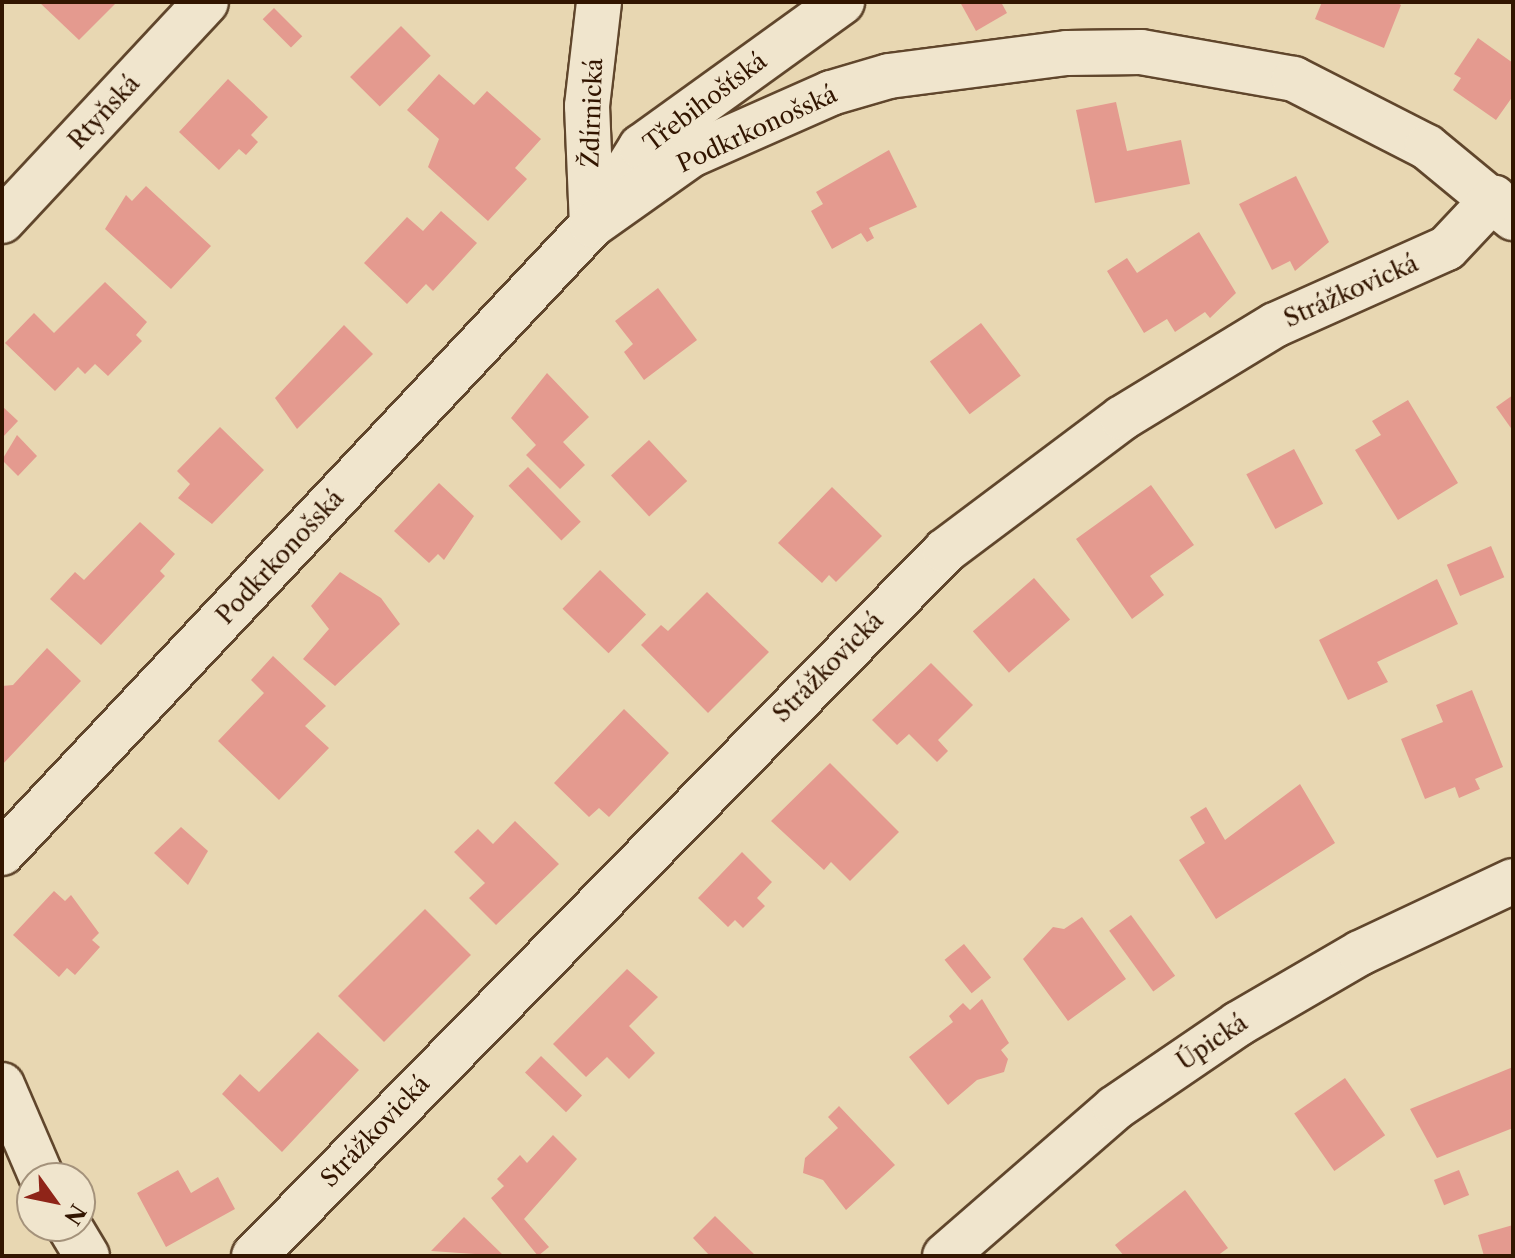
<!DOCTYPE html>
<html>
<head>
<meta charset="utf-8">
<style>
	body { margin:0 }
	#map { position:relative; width:1515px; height:1258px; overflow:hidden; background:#e8d7b2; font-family:"Libre Caslon Text",serif }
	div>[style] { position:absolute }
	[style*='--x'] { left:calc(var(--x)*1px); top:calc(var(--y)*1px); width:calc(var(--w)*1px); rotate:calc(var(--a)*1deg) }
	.building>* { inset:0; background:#e49a8f; transform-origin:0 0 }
	.roads { filter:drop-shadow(2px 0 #60462c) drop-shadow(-2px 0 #60462c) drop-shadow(0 2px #60462c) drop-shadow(0 -2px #60462c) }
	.minor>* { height:44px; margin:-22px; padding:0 22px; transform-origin:22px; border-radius:22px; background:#f0e5cd }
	span { translate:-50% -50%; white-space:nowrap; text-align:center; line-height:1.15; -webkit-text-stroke:7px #f0e5cd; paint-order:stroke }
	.street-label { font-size:24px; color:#321500 }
	.frame { position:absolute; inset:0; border:4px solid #321500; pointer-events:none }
	.north { position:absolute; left:16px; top:1162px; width:80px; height:80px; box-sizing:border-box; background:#f0e5cd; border:2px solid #a4927b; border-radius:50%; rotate:123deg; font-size:22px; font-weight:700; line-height:32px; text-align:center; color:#321500 }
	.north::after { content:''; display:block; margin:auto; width:28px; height:36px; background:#8f2418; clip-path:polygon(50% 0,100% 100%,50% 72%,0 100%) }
</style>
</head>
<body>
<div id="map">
	<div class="building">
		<div style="clip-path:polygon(39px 2px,117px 2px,79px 40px)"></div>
		<div style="clip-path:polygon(960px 2px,1001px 2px,1007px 13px,976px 31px)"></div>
		<div style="clip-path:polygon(1322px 2px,1396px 2px,1401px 5px,1384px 48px,1315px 19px)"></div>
		<div style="left:274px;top:8px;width:40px;height:16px;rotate:45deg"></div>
		<div style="left:401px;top:26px;width:42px;height:72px;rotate:45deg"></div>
		<div style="clip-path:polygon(1478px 38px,1513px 63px,1513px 96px,1496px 120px,1453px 90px,1461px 78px,1454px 74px)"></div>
		<div style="clip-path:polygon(439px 74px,474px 105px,487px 91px,541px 139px,515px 168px,527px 179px,488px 221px,428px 167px,439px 139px,407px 110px)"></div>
		<div style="clip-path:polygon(228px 79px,268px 117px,251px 135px,258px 142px,246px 155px,239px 149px,219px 170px,179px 132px)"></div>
		<div style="clip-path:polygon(1116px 102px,1127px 151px,1181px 140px,1190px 184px,1095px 203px,1076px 110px)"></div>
		<div style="clip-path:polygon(889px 150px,917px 207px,869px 228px,874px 238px,867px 242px,861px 233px,832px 249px,811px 211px,823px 204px,816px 192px)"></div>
		<div style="clip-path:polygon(1296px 176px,1329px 242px,1295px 271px,1290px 261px,1272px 270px,1239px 204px)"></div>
		<div style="clip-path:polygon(146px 186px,211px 246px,171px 289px,105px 229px,126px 195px,132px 201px)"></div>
		<div style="clip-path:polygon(441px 211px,477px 243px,433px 291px,426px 284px,407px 304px,364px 263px,407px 217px,423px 231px)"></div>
		<div style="clip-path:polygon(1199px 232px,1236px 293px,1210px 318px,1205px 312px,1175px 332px,1167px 319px,1144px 333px,1107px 271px,1127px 258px,1137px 273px)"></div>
		<div style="clip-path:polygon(105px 282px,147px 322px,136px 335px,142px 341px,108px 376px,95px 364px,85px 374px,78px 367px,55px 391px,5px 343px,34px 313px,54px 333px)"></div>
		<div style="clip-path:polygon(658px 288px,697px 340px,644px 380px,624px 352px,633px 344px,615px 321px)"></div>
		<div style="left:981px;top:323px;width:66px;height:64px;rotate:53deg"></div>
		<div style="clip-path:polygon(344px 325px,373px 354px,297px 429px,275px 398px)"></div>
		<div style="clip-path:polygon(547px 373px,589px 417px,563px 442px,585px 465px,560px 489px,526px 455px,536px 445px,511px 418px)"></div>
		<div style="clip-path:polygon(1513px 395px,1513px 431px,1496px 407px)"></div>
		<div style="clip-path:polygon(1408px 400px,1458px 483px,1398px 520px,1355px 450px,1381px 435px,1372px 421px)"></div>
		<div style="clip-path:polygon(2px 406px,18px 421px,2px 438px)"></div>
		<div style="clip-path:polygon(220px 427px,264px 470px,212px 524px,178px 498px,190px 484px,177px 471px)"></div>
		<div style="clip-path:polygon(17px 435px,37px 456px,18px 476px,2px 460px)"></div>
		<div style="left:649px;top:440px;width:56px;height:52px;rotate:47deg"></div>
		<div style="left:1294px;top:449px;width:62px;height:54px;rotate:62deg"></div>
		<div style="left:528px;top:467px;width:76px;height:27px;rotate:46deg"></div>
		<div style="clip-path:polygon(439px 483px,474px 516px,444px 560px,438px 554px,429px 563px,394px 531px)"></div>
		<div style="clip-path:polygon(1151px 485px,1194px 545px,1150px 576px,1164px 595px,1132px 619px,1076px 539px)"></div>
		<div style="clip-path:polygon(832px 487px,882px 536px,836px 582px,829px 575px,822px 583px,778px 543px)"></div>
		<div style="clip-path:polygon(140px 522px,175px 554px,160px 571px,165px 576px,101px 645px,50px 599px,75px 572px,84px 580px)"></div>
		<div style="left:1491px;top:546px;width:34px;height:48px;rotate:67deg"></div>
		<div style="left:600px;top:570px;width:64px;height:54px;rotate:44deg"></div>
		<div style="clip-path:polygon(340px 572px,381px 598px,400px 624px,335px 686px,303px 659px,329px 629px,311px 606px)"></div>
		<div style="left:1034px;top:578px;width:55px;height:81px;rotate:49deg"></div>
		<div style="clip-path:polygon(1437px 579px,1458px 624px,1377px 662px,1388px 682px,1348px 700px,1319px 640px)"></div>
		<div style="clip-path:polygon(707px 592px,769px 652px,708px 713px,641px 645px,661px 625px,668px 631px)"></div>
		<div style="clip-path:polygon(47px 648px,81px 681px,2px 765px,2px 686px,13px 685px)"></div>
		<div style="clip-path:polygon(273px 656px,326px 706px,305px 726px,329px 748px,279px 800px,218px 741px,264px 693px,251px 680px)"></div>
		<div style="clip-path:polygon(931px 663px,973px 705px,938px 740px,948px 751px,937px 762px,909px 734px,897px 745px,872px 720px)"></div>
		<div style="clip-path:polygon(1472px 690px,1503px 767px,1475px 779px,1480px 789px,1459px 798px,1455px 787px,1425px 799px,1401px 739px,1443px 722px,1436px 705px)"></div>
		<div style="clip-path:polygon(624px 709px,669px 753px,609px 817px,599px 808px,589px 817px,554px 783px)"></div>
		<div style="clip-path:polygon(830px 763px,899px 832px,850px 881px,831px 862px,824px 870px,771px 821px)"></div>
		<div style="clip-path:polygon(1300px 784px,1335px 843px,1216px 919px,1179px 860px,1205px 843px,1190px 817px,1206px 807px,1225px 840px)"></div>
		<div style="clip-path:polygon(515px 821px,559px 864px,496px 925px,469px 898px,485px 883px,454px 852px,478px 829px,493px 844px)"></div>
		<div style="clip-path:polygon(181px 827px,208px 851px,188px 885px,154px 853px)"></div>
		<div style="clip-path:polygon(742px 852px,772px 882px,757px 898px,765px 906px,743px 928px,735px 920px,728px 927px,698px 898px)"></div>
		<div style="clip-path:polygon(54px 891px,65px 901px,71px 895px,99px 933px,92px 940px,100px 947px,75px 975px,67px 968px,59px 977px,13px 935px)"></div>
		<div style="left:425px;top:909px;width:65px;height:123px;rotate:45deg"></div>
		<div style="left:1131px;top:915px;width:75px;height:27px;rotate:54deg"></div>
		<div style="clip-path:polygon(1082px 917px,1126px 979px,1068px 1021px,1023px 959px,1053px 927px,1064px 929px)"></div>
		<div style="left:964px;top:944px;width:43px;height:25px;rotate:51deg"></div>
		<div style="clip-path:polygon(627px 969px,658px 997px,629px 1026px,655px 1053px,629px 1079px,607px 1057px,586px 1077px,553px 1044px)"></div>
		<div style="clip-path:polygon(982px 999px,1009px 1043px,1001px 1050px,1008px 1059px,1004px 1072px,977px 1080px,948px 1105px,909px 1057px,953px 1022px,949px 1016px,963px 1003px,970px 1010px)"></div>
		<div style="clip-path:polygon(318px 1032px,359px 1070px,282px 1152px,222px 1094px,240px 1074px,259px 1092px)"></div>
		<div style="left:541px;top:1056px;width:57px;height:23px;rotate:44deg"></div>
		<div style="clip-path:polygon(1513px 1067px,1513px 1128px,1437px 1158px,1410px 1109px)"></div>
		<div style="left:1345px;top:1078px;width:70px;height:62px;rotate:55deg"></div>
		<div style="clip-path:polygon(839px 1106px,895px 1165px,846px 1210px,823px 1180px,803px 1173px,805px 1158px,838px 1128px,828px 1117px)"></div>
		<div style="clip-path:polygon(553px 1135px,577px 1159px,524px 1219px,549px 1247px,538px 1256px,491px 1198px,504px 1186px,497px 1179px,520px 1155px,527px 1163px)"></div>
		<div style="clip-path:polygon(178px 1170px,191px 1193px,218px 1177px,235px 1209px,166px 1247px,137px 1193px)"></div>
		<div style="left:1459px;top:1170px;width:27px;height:27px;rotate:68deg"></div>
		<div style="clip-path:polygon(1185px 1190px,1228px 1248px,1217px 1256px,1124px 1256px,1115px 1245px)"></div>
		<div style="clip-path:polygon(715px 1216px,756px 1256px,710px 1256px,693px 1238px)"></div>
		<div style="clip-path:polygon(464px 1217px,504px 1256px,431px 1251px)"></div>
		<div style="clip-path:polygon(1513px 1225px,1513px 1256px,1484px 1256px,1478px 1235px)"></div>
	</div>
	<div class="roads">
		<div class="minor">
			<div style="--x:604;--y:206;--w:70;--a:-57.9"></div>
			<div style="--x:641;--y:147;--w:248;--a:-35.8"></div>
			<div style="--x:2;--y:221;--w:299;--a:-47"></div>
			<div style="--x:592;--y:225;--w:119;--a:-92.4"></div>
			<div style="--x:587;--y:106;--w:105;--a:-83.4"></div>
			<div style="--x:2;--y:853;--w:862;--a:-46.79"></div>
			<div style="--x:592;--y:225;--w:121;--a:-35.3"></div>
			<div style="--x:691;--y:155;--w:153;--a:-23.9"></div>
			<div style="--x:831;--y:93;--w:60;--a:-16.3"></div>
			<div style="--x:889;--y:76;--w:179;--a:-7.4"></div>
			<div style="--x:1067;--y:53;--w:74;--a:-0.8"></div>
			<div style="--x:1141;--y:52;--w:155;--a:10"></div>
			<div style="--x:1294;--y:79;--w:149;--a:27.1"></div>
			<div style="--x:1427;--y:147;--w:112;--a:39.5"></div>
			<div style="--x:2;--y:1085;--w:101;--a:66.7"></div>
			<div style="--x:69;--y:1226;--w:35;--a:59"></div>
			<div style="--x:254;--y:1256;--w:987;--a:-45.57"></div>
			<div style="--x:945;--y:551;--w:221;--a:-36.9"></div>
			<div style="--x:1122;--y:418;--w:179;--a:-31.3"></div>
			<div style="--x:1275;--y:325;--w:188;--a:-24.1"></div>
			<div style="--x:1447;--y:248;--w:69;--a:-46.8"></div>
			<div style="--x:945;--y:1256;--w:225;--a:-41"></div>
			<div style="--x:1115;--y:1108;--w:149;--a:-34.3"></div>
			<div style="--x:1238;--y:1024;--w:141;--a:-30.2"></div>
			<div style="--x:1360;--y:953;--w:169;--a:-25.2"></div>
		</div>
	</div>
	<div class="street-label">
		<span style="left:705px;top:102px;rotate:-37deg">Třebihošťská</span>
		<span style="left:104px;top:112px;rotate:-47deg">Rtyňská</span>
		<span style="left:592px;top:113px;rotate:-88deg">Ždírnická</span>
		<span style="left:757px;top:129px;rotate:-25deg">Podkrkonošská</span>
		<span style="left:1351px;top:291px;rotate:-24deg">Strážkovická</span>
		<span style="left:280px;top:557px;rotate:-47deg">Podkrkonošská</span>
		<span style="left:828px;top:667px;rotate:-45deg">Strážkovická</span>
		<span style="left:1212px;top:1042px;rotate:-34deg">Úpická</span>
		<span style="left:375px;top:1131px;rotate:-46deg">Strážkovická</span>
	</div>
	<div class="frame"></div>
	<div class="north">N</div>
</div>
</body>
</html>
